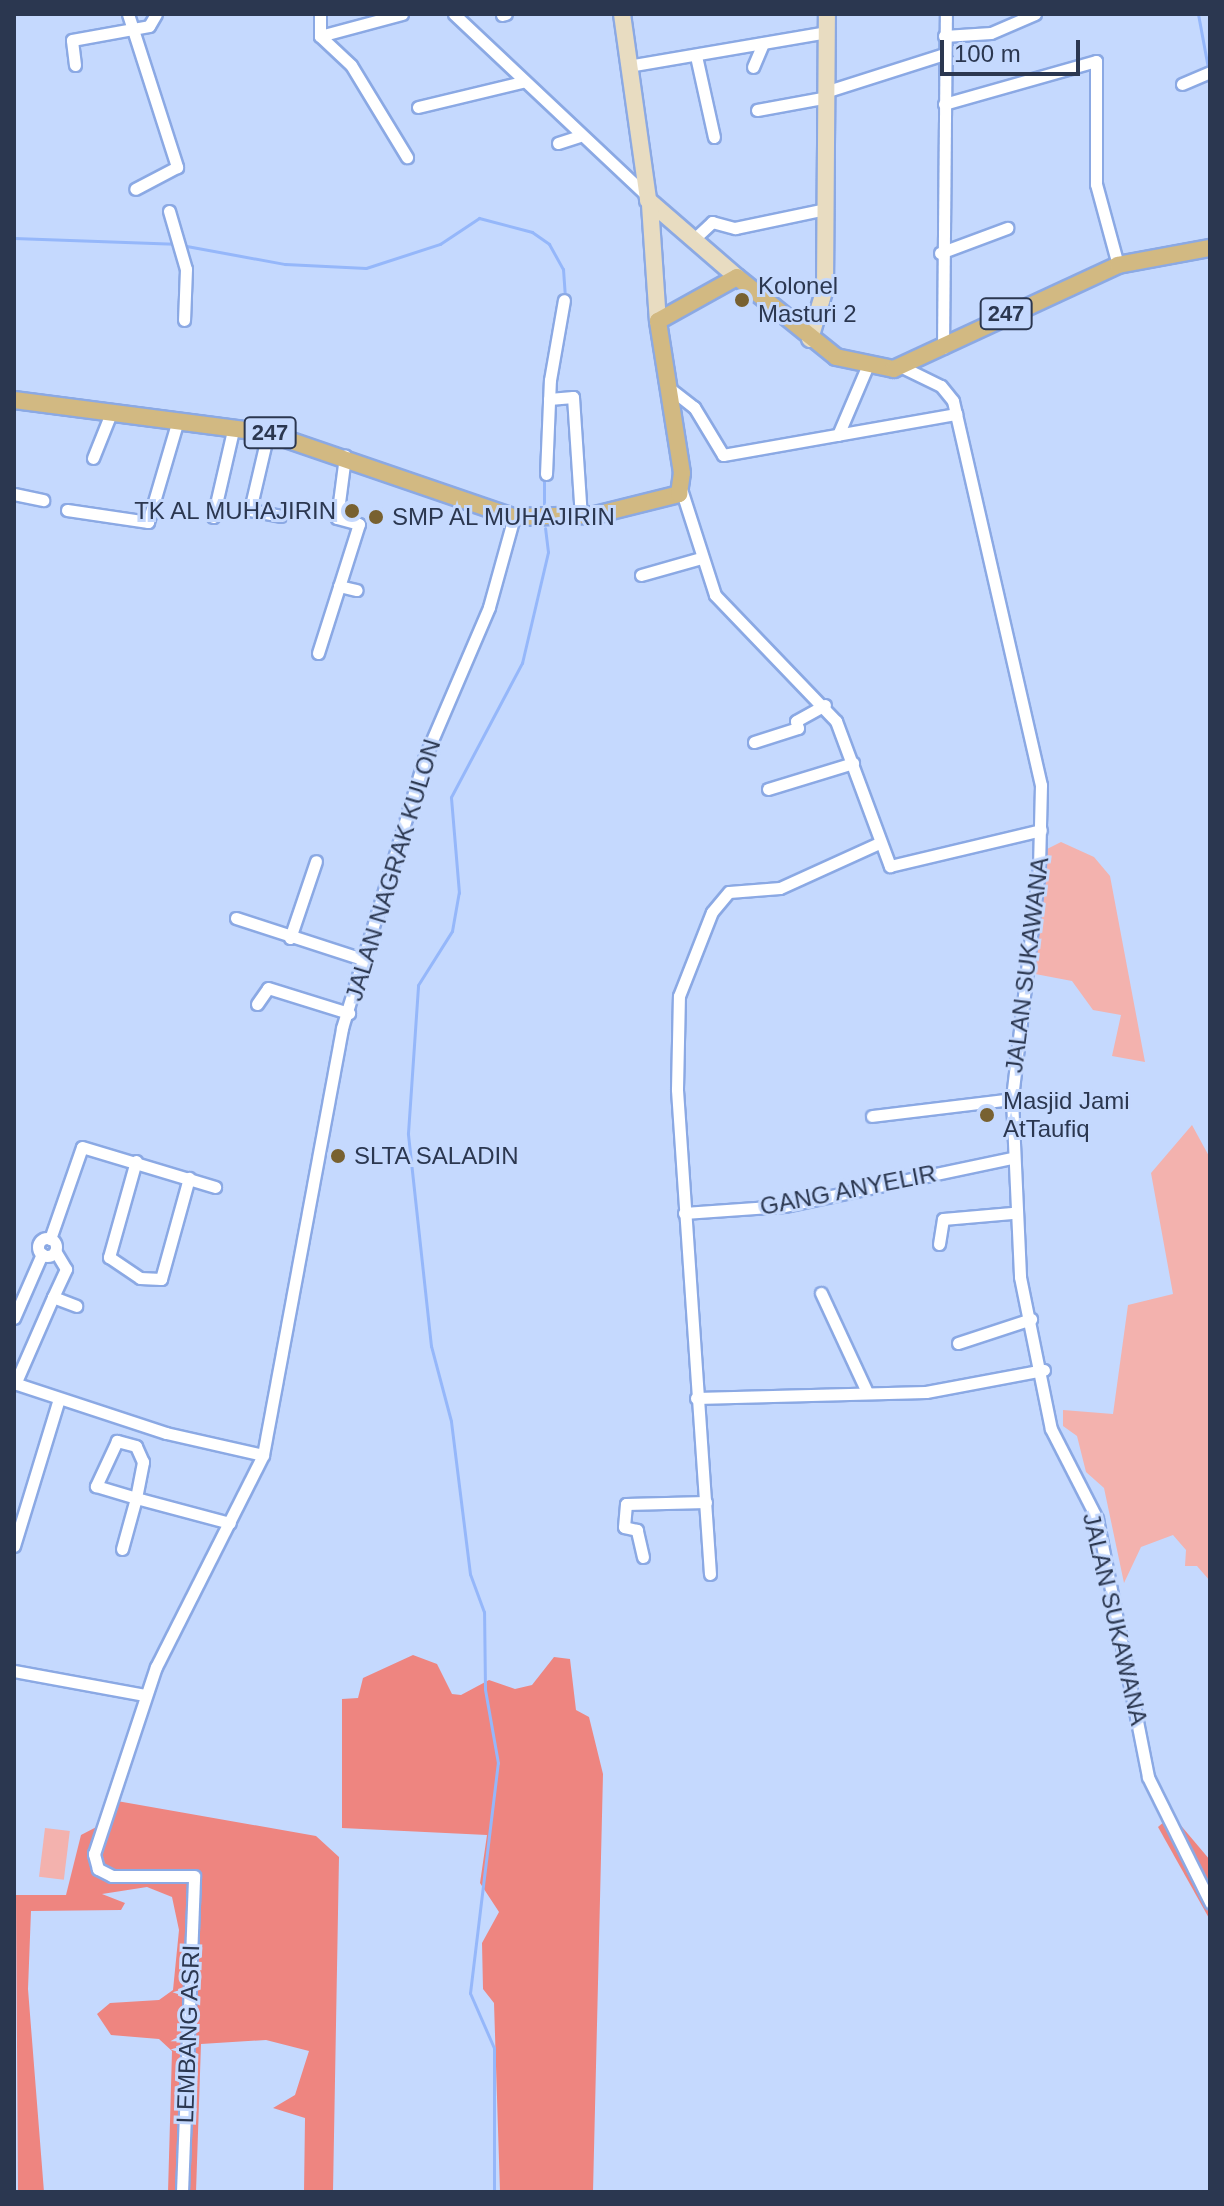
<!DOCTYPE html>
<html>
<head>
<meta charset="utf-8">
<style>
	body { margin:0 }
	#map { position:relative; width:1224px; height:2206px; overflow:hidden; background:#c5d9fe; font-family:Arial,sans-serif }
	div>[style] { position:absolute }
	[style*='--x'] { left:calc(var(--x)*1px); top:calc(var(--y)*1px); width:calc(var(--w)*1px); rotate:calc(var(--a)*1deg) }
	.green>* { inset:0; background:#f3b2ae; transform-origin:0 0 }
	.forest>* { inset:0; background:#ee8580 }
	.stream>* { height:3px; margin:-1.5px; padding:0 1.5px; transform-origin:1.5px; border-radius:1.5px; background:#95b7fa }
	.roads { filter:drop-shadow(2px 0 #8ba9e4) drop-shadow(-2px 0 #8ba9e4) drop-shadow(0 2px #8ba9e4) drop-shadow(0 -2px #8ba9e4) }
	.street>* { height:11px; margin:-5.5px; padding:0 5.5px; transform-origin:5.5px; border-radius:5.5px; background:#fff }
	.street>.ring { margin:-5.5px; padding:0; box-sizing:content-box; background:none; border:11px solid #fff; border-radius:50% }
	.secondary>* { height:16px; margin:-8px; padding:0 8px; transform-origin:8px; border-radius:8px; background:#e8dcc1 }
	.primary>* { height:16px; margin:-8px; padding:0 8px; transform-origin:8px; border-radius:8px; background:#d2b982 }
	.dots>* { width:22px; height:22px; translate:-50% -50%; box-sizing:border-box; border:4px solid #c5d9fe; border-radius:50% }
	span { translate:-50% -50%; white-space:nowrap; text-align:center; line-height:1.15; -webkit-text-stroke:6px #c5d9fe; paint-order:stroke }
	.shield-label span { padding:2px 6px; background:#c5d9fe; border:2px solid; border-radius:6px; -webkit-text-stroke-width:0 }
	.shield-label { font-size:22px; color:#2b3750; font-weight:700 }
	.poi-label { font-size:24px; color:#2b3750 }
	.left { translate:0 -50%; text-align:left }
	.right { translate:-100% -50%; text-align:right }
	.street-label { font-size:24px; color:#2b3750 }
	.frame { position:absolute; inset:0; border:16px solid #2b3750; pointer-events:none }
	.scale { position:absolute; left:940px; top:40px; width:140px; height:36px; box-sizing:border-box; border:4px solid #2b3750; border-top:0; padding-left:10px; font-size:24px; line-height:28px; white-space:nowrap; color:#2b3750; -webkit-text-stroke:6px #c5d9fe; paint-order:stroke }
</style>
</head>
<body>
<div id="map">
	<div class="green">
		<div style="clip-path:polygon(1061px 842px,1094px 857px,1110px 876px,1145px 1062px,1112px 1056px,1121px 1015px,1093px 1010px,1072px 981px,1030px 973px,1047px 849px)"></div>
		<div style="clip-path:polygon(1192px 1125px,1210px 1158px,1210px 1581px,1197px 1566px,1185px 1566px,1186px 1550px,1173px 1535px,1141px 1547px,1124px 1583px,1104px 1488px,1086px 1472px,1077px 1436px,1063px 1426px,1063px 1410px,1113px 1414px,1128px 1305px,1173px 1294px,1151px 1173px)"></div>
		<div style="left:45px;top:1828px;width:25px;height:49px;rotate:7deg"></div>
	</div>
	<div class="forest">
		<div style="clip-path:polygon(413px 1655px,437px 1664px,452px 1694px,461px 1695px,489px 1680px,515px 1689px,532px 1685px,554px 1657px,570px 1659px,576px 1710px,589px 1717px,603px 1774px,593px 2192px,500px 2192px,494px 2003px,483px 1989px,482px 1943px,499px 1912px,480px 1883px,487px 1835px,342px 1828px,342px 1699px,358px 1698px,363px 1678px)"></div>
		<div style="clip-path:polygon(117px 1801px,316px 1836px,339px 1857px,333px 2192px,304px 2192px,305px 2118px,273px 2108px,295px 2095px,309px 2051px,266px 2040px,201px 2044px,196px 2192px,168px 2192px,172px 2051px,159px 2039px,111px 2035px,97px 2014px,110px 2003px,159px 2000px,173px 1990px,179px 1930px,172px 1897px,147px 1887px,102px 1894px,125px 1903px,121px 1910px,31px 1911px,28px 1989px,44px 2192px,18px 2192px,16px 1895px,66px 1895px,81px 1835px,106px 1822px)"></div>
		<div style="clip-path:polygon(1172px 1815px,1210px 1860px,1210px 1920px,1158px 1827px)"></div>
	</div>
	<div class="stream">
		<div style="--x:1198;--y:14;--w:55;--a:79.5"></div>
		<div style="--x:14;--y:238;--w:160;--a:2.1"></div>
		<div style="--x:181;--y:245;--w:106;--a:10.4"></div>
		<div style="--x:285;--y:264;--w:81;--a:2.8"></div>
		<div style="--x:366;--y:268;--w:78;--a:-18"></div>
		<div style="--x:440;--y:244;--w:47;--a:-33.7"></div>
		<div style="--x:479;--y:218;--w:55;--a:14.8"></div>
		<div style="--x:532;--y:232;--w:21;--a:35"></div>
		<div style="--x:549;--y:244;--w:29;--a:61"></div>
		<div style="--x:563;--y:269;--w:28;--a:86"></div>
		<div style="--x:544;--y:510;--w:32;--a:-90"></div>
		<div style="--x:494;--y:2192;--w:144;--a:-90"></div>
		<div style="--x:494;--y:2048;--w:60;--a:-113.6"></div>
		<div style="--x:470;--y:1993;--w:232;--a:-83.1"></div>
		<div style="--x:498;--y:1763;--w:75;--a:-100"></div>
		<div style="--x:485;--y:1689;--w:77;--a:-90.7"></div>
		<div style="--x:484;--y:1612;--w:40;--a:-110.2"></div>
		<div style="--x:470;--y:1574;--w:154;--a:-97.1"></div>
		<div style="--x:451;--y:1421;--w:78;--a:-104.9"></div>
		<div style="--x:431;--y:1346;--w:214;--a:-96.2"></div>
		<div style="--x:408;--y:1133;--w:148;--a:-86.1"></div>
		<div style="--x:418;--y:985;--w:64;--a:-57.8"></div>
		<div style="--x:452;--y:931;--w:39;--a:-80"></div>
		<div style="--x:459;--y:893;--w:96;--a:-94.8"></div>
		<div style="--x:451;--y:797;--w:152;--a:-62.1"></div>
		<div style="--x:522;--y:663;--w:114;--a:-76.8"></div>
		<div style="--x:548;--y:552;--w:24;--a:-97"></div>
	</div>
	<div class="roads">
		<div class="street">
			<div style="--x:128;--y:14;--w:161;--a:72.2"></div>
			<div style="--x:177;--y:167;--w:47;--a:152.4"></div>
			<div style="--x:320;--y:14;--w:22;--a:90"></div>
			<div style="--x:320;--y:36;--w:42;--a:43.1"></div>
			<div style="--x:351;--y:65;--w:108;--a:58.7"></div>
			<div style="--x:454;--y:14;--w:264;--a:43.3"></div>
			<div style="--x:502;--y:15;--w:4;--a:-14"></div>
			<div style="--x:320;--y:36;--w:85;--a:-15"></div>
			<div style="--x:944;--y:36;--w:47;--a:-3.7"></div>
			<div style="--x:991;--y:33;--w:48;--a:-23.4"></div>
			<div style="--x:696;--y:56;--w:83;--a:77.5"></div>
			<div style="--x:75;--y:65;--w:25;--a:-97"></div>
			<div style="--x:72;--y:40;--w:78;--a:-10.3"></div>
			<div style="--x:149;--y:26;--w:14;--a:-60"></div>
			<div style="--x:628;--y:66;--w:202;--a:-9.7"></div>
			<div style="--x:753;--y:67;--w:26;--a:-67"></div>
			<div style="--x:1182;--y:84;--w:30;--a:-23"></div>
			<div style="--x:828;--y:91;--w:122;--a:-17.7"></div>
			<div style="--x:944;--y:104;--w:158;--a:-15.8"></div>
			<div style="--x:1096;--y:61;--w:123;--a:90"></div>
			<div style="--x:1096;--y:184;--w:84;--a:74.8"></div>
			<div style="--x:418;--y:107;--w:107;--a:-13.5"></div>
			<div style="--x:757;--y:110;--w:72;--a:-10.4"></div>
			<div style="--x:558;--y:143;--w:22;--a:-18"></div>
			<div style="--x:169;--y:211;--w:60;--a:73.7"></div>
			<div style="--x:186;--y:269;--w:51;--a:92.2"></div>
			<div style="--x:694;--y:239;--w:25;--a:-43"></div>
			<div style="--x:712;--y:222;--w:24;--a:15"></div>
			<div style="--x:735;--y:228;--w:92;--a:-11.9"></div>
			<div style="--x:940;--y:253;--w:72;--a:-20.5"></div>
			<div style="--x:943;--y:348;--w:334;--a:-89.5"></div>
			<div style="--x:902;--y:367;--w:43;--a:26"></div>
			<div style="--x:941;--y:386;--w:19;--a:51"></div>
			<div style="--x:953;--y:401;--w:394;--a:77.1"></div>
			<div style="--x:1041;--y:785;--w:83;--a:91.4"></div>
			<div style="--x:1039;--y:868;--w:233;--a:96.7"></div>
			<div style="--x:1012;--y:1099;--w:178;--a:87.4"></div>
			<div style="--x:1020;--y:1277;--w:155;--a:78.5"></div>
			<div style="--x:1051;--y:1429;--w:101;--a:62.9"></div>
			<div style="--x:1097;--y:1519;--w:263;--a:78.8"></div>
			<div style="--x:1148;--y:1777;--w:140;--a:63.6"></div>
			<div style="--x:668;--y:387;--w:33;--a:38"></div>
			<div style="--x:694;--y:407;--w:56;--a:58.9"></div>
			<div style="--x:723;--y:455;--w:237;--a:-10"></div>
			<div style="--x:549;--y:399;--w:24;--a:-5"></div>
			<div style="--x:573;--y:397;--w:119;--a:86.2"></div>
			<div style="--x:268;--y:433;--w:79;--a:103.2"></div>
			<div style="--x:250;--y:510;--w:31;--a:11"></div>
			<div style="--x:838;--y:435;--w:74;--a:-66.9"></div>
			<div style="--x:93;--y:458;--w:48;--a:-68.2"></div>
			<div style="--x:546;--y:474;--w:94;--a:-87.6"></div>
			<div style="--x:550;--y:380;--w:81;--a:-80.1"></div>
			<div style="--x:681;--y:489;--w:111;--a:72.2"></div>
			<div style="--x:715;--y:595;--w:175;--a:46.2"></div>
			<div style="--x:836;--y:721;--w:155;--a:69.6"></div>
			<div style="--x:890;--y:866;--w:155;--a:-13.4"></div>
			<div style="--x:14;--y:494;--w:30;--a:12"></div>
			<div style="--x:67;--y:510;--w:82;--a:8.4"></div>
			<div style="--x:148;--y:522;--w:106;--a:-73.6"></div>
			<div style="--x:213;--y:517;--w:93;--a:-77"></div>
			<div style="--x:641;--y:575;--w:62;--a:-15.8"></div>
			<div style="--x:339;--y:586;--w:18;--a:13"></div>
			<div style="--x:318;--y:653;--w:135;--a:-72.4"></div>
			<div style="--x:359;--y:524;--w:23;--a:-165"></div>
			<div style="--x:337;--y:518;--w:63;--a:-82.6"></div>
			<div style="--x:754;--y:742;--w:46;--a:-17.7"></div>
			<div style="--x:798;--y:728;--w:7;--a:-106"></div>
			<div style="--x:796;--y:721;--w:33;--a:-29"></div>
			<div style="--x:768;--y:789;--w:89;--a:-17"></div>
			<div style="--x:236;--y:918;--w:136;--a:18"></div>
			<div style="--x:290;--y:938;--w:81;--a:-71.3"></div>
			<div style="--x:257;--y:1004;--w:19;--a:-55"></div>
			<div style="--x:268;--y:988;--w:85;--a:17.2"></div>
			<div style="--x:872;--y:1116;--w:141;--a:-6.9"></div>
			<div style="--x:136;--y:1161;--w:100;--a:105.7"></div>
			<div style="--x:109;--y:1257;--w:37;--a:34"></div>
			<div style="--x:140;--y:1278;--w:21;--a:3"></div>
			<div style="--x:161;--y:1279;--w:105;--a:-74.5"></div>
			<div style="--x:684;--y:1213;--w:100;--a:-4"></div>
			<div style="--x:784;--y:1206;--w:232;--a:-11.9"></div>
			<div class="ring" style="left:38px;top:1238px;width:7px;height:7px"></div>
			<div style="--x:50;--y:1239;--w:97;--a:-70.8"></div>
			<div style="--x:82;--y:1147;--w:139;--a:16.7"></div>
			<div style="--x:939;--y:1244;--w:25;--a:-81"></div>
			<div style="--x:943;--y:1219;--w:69;--a:-5"></div>
			<div style="--x:821;--y:1293;--w:107;--a:65.1"></div>
			<div style="--x:53;--y:1297;--w:31;--a:-65"></div>
			<div style="--x:66;--y:1269;--w:21;--a:-121"></div>
			<div style="--x:14;--y:1318;--w:70;--a:-66.4"></div>
			<div style="--x:958;--y:1343;--w:77;--a:-18.2"></div>
			<div style="--x:14;--y:1383;--w:160;--a:18.2"></div>
			<div style="--x:166;--y:1433;--w:99;--a:12.8"></div>
			<div style="--x:15;--y:1384;--w:95;--a:-66.4"></div>
			<div style="--x:53;--y:1297;--w:25;--a:21"></div>
			<div style="--x:696;--y:1398;--w:230;--a:-1.5"></div>
			<div style="--x:926;--y:1392;--w:120;--a:-10.6"></div>
			<div style="--x:14;--y:1546;--w:154;--a:-73"></div>
			<div style="--x:122;--y:1549;--w:53;--a:-74.6"></div>
			<div style="--x:136;--y:1498;--w:37;--a:-79"></div>
			<div style="--x:143;--y:1462;--w:17;--a:-114"></div>
			<div style="--x:136;--y:1446;--w:20;--a:-165"></div>
			<div style="--x:117;--y:1441;--w:50;--a:115"></div>
			<div style="--x:96;--y:1486;--w:42;--a:16.7"></div>
			<div style="--x:136;--y:1498;--w:97;--a:14.9"></div>
			<div style="--x:643;--y:1557;--w:28;--a:-103"></div>
			<div style="--x:637;--y:1530;--w:13;--a:-167"></div>
			<div style="--x:624;--y:1527;--w:23;--a:-85"></div>
			<div style="--x:626;--y:1504;--w:80;--a:-1.4"></div>
			<div style="--x:710;--y:1574;--w:486;--a:-93.9"></div>
			<div style="--x:677;--y:1089;--w:93;--a:-88.8"></div>
			<div style="--x:679;--y:996;--w:90;--a:-68.6"></div>
			<div style="--x:712;--y:912;--w:26;--a:-50"></div>
			<div style="--x:729;--y:892;--w:51;--a:-4.5"></div>
			<div style="--x:780;--y:888;--w:107;--a:-24.4"></div>
			<div style="--x:14;--y:1671;--w:133;--a:10.4"></div>
			<div style="--x:182;--y:2192;--w:316;--a:-87.8"></div>
			<div style="--x:194;--y:1876;--w:82;--a:180"></div>
			<div style="--x:112;--y:1876;--w:16;--a:-153"></div>
			<div style="--x:98;--y:1869;--w:16;--a:-105"></div>
			<div style="--x:94;--y:1854;--w:197;--a:-71.7"></div>
			<div style="--x:156;--y:1667;--w:237;--a:-63.2"></div>
			<div style="--x:263;--y:1455;--w:434;--a:-79.5"></div>
			<div style="--x:342;--y:1028;--w:281;--a:-73"></div>
			<div style="--x:424;--y:759;--w:165;--a:-66.8"></div>
			<div style="--x:489;--y:607;--w:93;--a:-74.5"></div>
		</div>
		<div class="secondary">
			<div style="--x:622;--y:14;--w:188;--a:82"></div>
			<div style="--x:648;--y:200;--w:118;--a:40.9"></div>
			<div style="--x:650;--y:205;--w:116;--a:86.1"></div>
			<div style="--x:810;--y:339;--w:53;--a:-73.6"></div>
			<div style="--x:825;--y:288;--w:274;--a:-89.6"></div>
		</div>
		<div class="primary">
			<div style="--x:14;--y:400;--w:256;--a:7.4"></div>
			<div style="--x:268;--y:433;--w:260;--a:18.9"></div>
			<div style="--x:514;--y:517;--w:81;--a:-1.4"></div>
			<div style="--x:595;--y:515;--w:87;--a:-14"></div>
			<div style="--x:679;--y:494;--w:21;--a:-82"></div>
			<div style="--x:682;--y:473;--w:154;--a:-99"></div>
			<div style="--x:658;--y:321;--w:90;--a:-29.1"></div>
			<div style="--x:737;--y:277;--w:127;--a:38.9"></div>
			<div style="--x:836;--y:357;--w:59;--a:11.7"></div>
			<div style="--x:894;--y:369;--w:247;--a:-24.9"></div>
			<div style="--x:1118;--y:265;--w:94;--a:-10.5"></div>
		</div>
	</div>
	<div class="dots">
		<div style="left:742px;top:300px;background:#786131"></div>
		<div style="left:352px;top:511px;background:#786131"></div>
		<div style="left:376px;top:517px;background:#786131"></div>
		<div style="left:987px;top:1115px;background:#786131"></div>
		<div style="left:338px;top:1156px;background:#786131"></div>
	</div>
	<div class="shield-label">
		<span style="left:1006px;top:314px">247</span>
		<span style="left:270px;top:433px">247</span>
	</div>
	<div class="poi-label">
		<span class="left" style="left:758px;top:300px">Kolonel<br>Masturi 2</span>
		<span class="right" style="left:336px;top:511px">TK AL MUHAJIRIN</span>
		<span class="left" style="left:392px;top:517px">SMP AL MUHAJIRIN</span>
		<span class="left" style="left:1003px;top:1115px">Masjid Jami<br>AtTaufiq</span>
		<span class="left" style="left:354px;top:1156px">SLTA SALADIN</span>
	</div>
	<div class="street-label">
		<span style="left:393px;top:870px;rotate:-73deg">JALAN NAGRAK KULON</span>
		<span style="left:1027px;top:965px;rotate:-83deg">JALAN SUKAWANA</span>
		<span style="left:848px;top:1190px;rotate:-11deg">GANG ANYELIR</span>
		<span style="left:1115px;top:1619px;rotate:77deg">JALAN SUKAWANA</span>
		<span style="left:188px;top:2034px;rotate:-88deg">LEMBANG ASRI</span>
	</div>
	<div class="frame"></div>
	<div class="scale">100 m</div>
</div>
</body>
</html>
